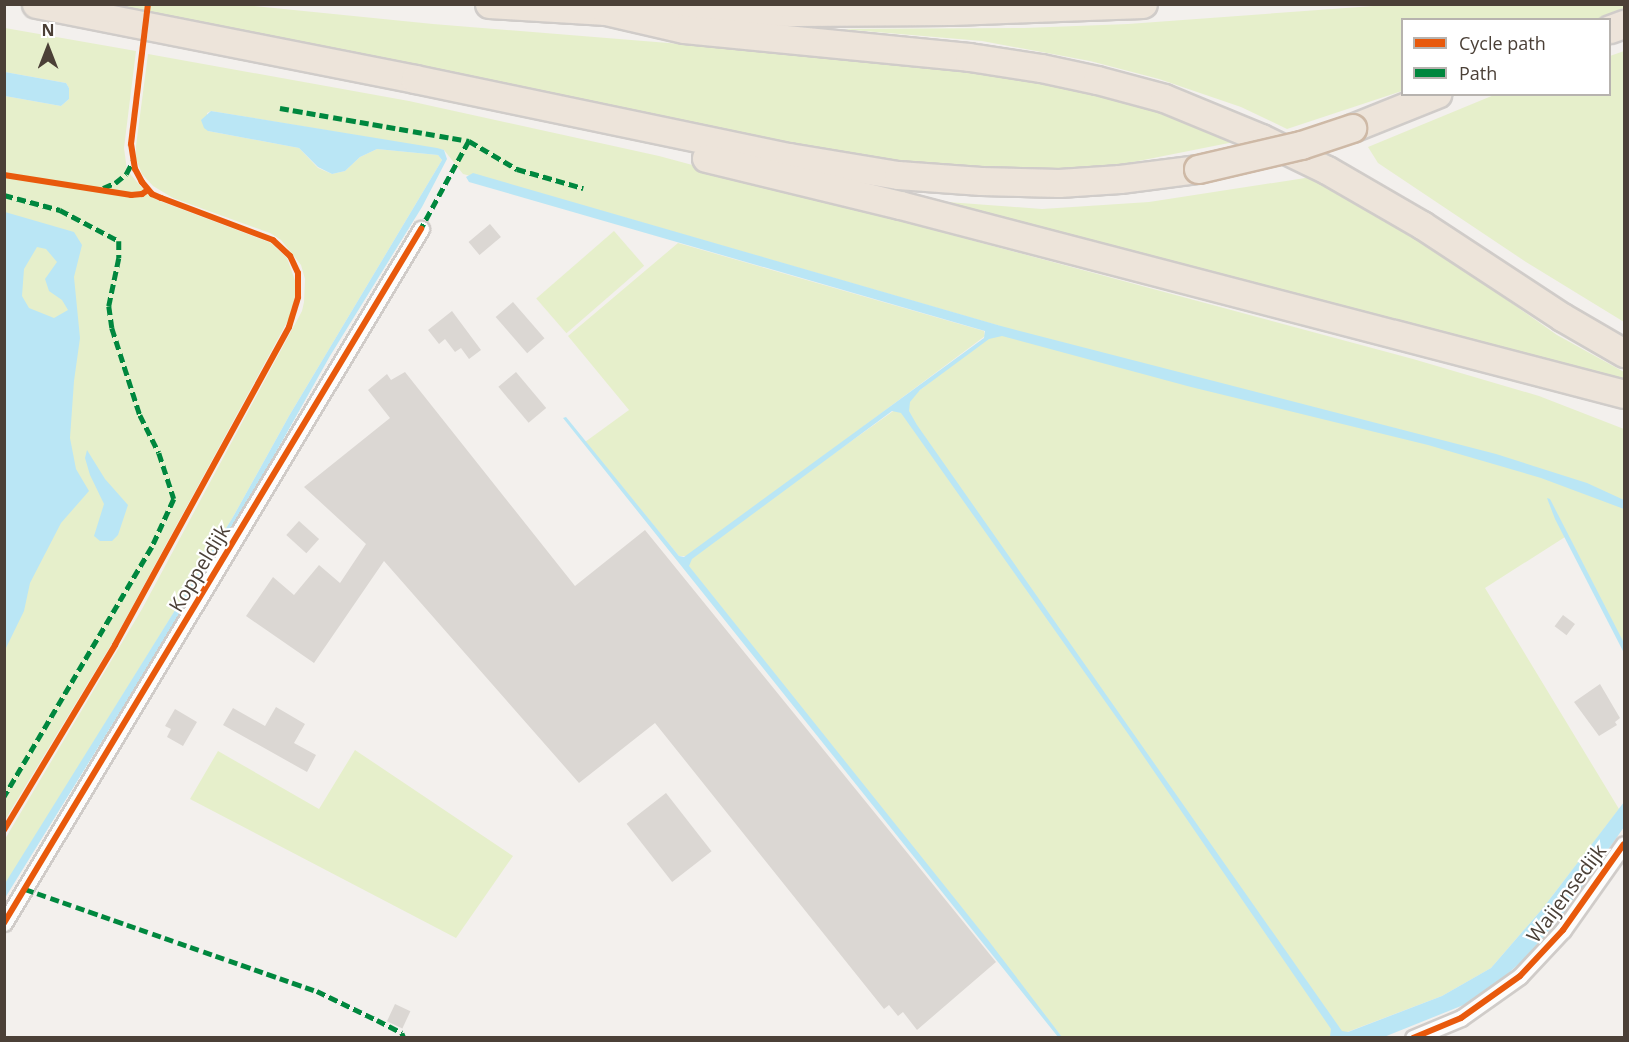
<!DOCTYPE html>
<html>
<head>
<meta charset="utf-8">
<style>
	body { margin:0 }
	#map { position:relative; width:1629px; height:1042px; overflow:hidden; background:#f3f0ed; font-family:"Open Sans",sans-serif }
	div>[style] { position:absolute }
	[style*='--x'] { left:calc(var(--x)*1px); top:calc(var(--y)*1px); width:calc(var(--w)*1px); rotate:calc(var(--a)*1deg) }
	.green>* { inset:0; background:#e6efcb; transform-origin:0 0 }
	.water>* { inset:0; background:#bae6f5 }
	.building>* { inset:0; background:#dbd7d3; transform-origin:0 0 }
	.roads { filter:drop-shadow(2px 0 #d0ccc9) drop-shadow(-2px 0 #d0ccc9) drop-shadow(0 2px #d0ccc9) drop-shadow(0 -2px #d0ccc9) }
	.minor>* { height:15px; margin:-7.5px; padding:0 7.5px; transform-origin:7.5px; border-radius:7.5px; background:#fdfdfc }
	.motorway>* { height:27px; margin:-13.5px; padding:0 13.5px; transform-origin:13.5px; border-radius:13.5px; background:#ede4da }
	.bridges { filter:drop-shadow(2px 0 #ceb9a6) drop-shadow(-2px 0 #ceb9a6) drop-shadow(0 2px #ceb9a6) drop-shadow(0 -2px #ceb9a6) }
	.motorway-bridge>* { height:27px; margin:-13.5px; padding:0 13.5px; transform-origin:13.5px; border-radius:13.5px; background:#ede4da }
	.quiet>* { height:4.5px; margin-top:-2.25px; transform-origin:0; background:repeating-linear-gradient(90deg,#00873e 0 9px,transparent 0 13.5px) }
	.cycleway>* { height:6px; margin:-3px; padding:0 3px; transform-origin:3px; border-radius:3px; background:#e8590c }
	span { translate:-50% -50%; white-space:nowrap; text-align:center; line-height:1.15; -webkit-text-stroke:4.5px #fff; paint-order:stroke }
	.street-label { font-size:20px; color:#4b4037 }
	.frame { position:absolute; inset:0; border:6px solid #4b4037; pointer-events:none }
	.legend { position:absolute; left:1401px; top:18px; width:210px; height:78px; box-sizing:border-box; background:#fff; border:2px solid #b7b3af; margin:0; padding:8px 10px; list-style:none; font-size:18px; color:#4b4037 }
	.legend li { display:flex; align-items:center; gap:12px; height:30px }
	.legend b { width:30px; border:2px solid #b7b3af }
	.north { position:absolute; left:18px; top:18px; width:60px; height:60px; -webkit-text-stroke:4px #fff; paint-order:stroke; rotate:0deg; font-size:16px; font-weight:700; line-height:24px; text-align:center; color:#4b4037 }
	.north::after { content:''; display:block; margin:auto; width:21px; height:27px; background:#4b4037; clip-path:polygon(50% 0,100% 100%,50% 72%,0 100%) }
</style>
</head>
<body>
<div id="map">
	<div class="green">
		<div style="clip-path:polygon(1401px 4px,1624px 5px,1624px 11px,1597px 19px,1402px 20px,1402px 91px,1287px 129px,1241px 107px,1159px 79px,1090px 61px,982px 41px,841px 29px,1024px 28px,1128px 24px)"></div>
		<div style="clip-path:polygon(113px 5px,245px 5px,433px 24px,951px 66px,1040px 78px,1149px 107px,1244px 140px,1078px 173px,922px 166px,805px 148px)"></div>
		<div style="clip-path:polygon(5px 28px,136px 51px,124px 148px,127px 170px,142px 188px,157px 200px,271px 243px,287px 258px,297px 286px,292px 313px,114px 640px,5px 820px,5px 96px,61px 106px,69px 99px,69px 88px,66px 83px,5px 72px)"></div>
		<div style="clip-path:polygon(1624px 51px,1624px 322px,1526px 262px,1378px 163px,1368px 147px,1494px 95px,1610px 94px,1610px 56px)"></div>
		<div style="clip-path:polygon(148px 54px,409px 101px,659px 156px,1413px 359px,1539px 396px,1624px 429px,1624px 648px,1565px 537px,1485px 588px,1619px 809px,1543px 908px,1491px 968px,1442px 996px,1334px 1037px,1062px 1037px,682px 562px,899px 407px,1000px 326px,581px 205px,463px 174px,444px 150px,211px 111px,207px 113px,208px 131px,299px 148px,318px 168px,332px 174px,345px 171px,360px 157px,377px 149px,438px 155px,442px 160px,289px 416px,233px 517px,5px 885px,5px 839px,142px 609px,302px 311px,304px 302px,305px 279px,301px 265px,281px 240px,270px 233px,173px 198px,153px 186px,142px 174px,136px 159px,136px 146px)"></div>
		<div style="clip-path:polygon(1318px 176px,1483px 283px,1557px 335px,1624px 372px,1624px 381px,1430px 328px,934px 201px,1042px 209px,1149px 202px)"></div>
		<div style="left:614px;top:231px;width:46px;height:103px;rotate:49deg"></div>
		<div style="clip-path:polygon(678px 243px,984px 331px,985px 336px,689px 556px,679px 556px,585px 442px,629px 410px,568px 336px)"></div>
		<div style="clip-path:polygon(355px 750px,513px 856px,456px 938px,190px 799px,218px 751px,319px 809px)"></div>
	</div>
	<div class="water">
		<div style="clip-path:polygon(5px 72px,66px 83px,69px 88px,69px 99px,61px 106px,5px 96px)"></div>
		<div style="clip-path:polygon(211px 111px,437px 148px,444px 150px,447px 159px,422px 207px,330px 356px,230px 534px,5px 898px,4px 885px,233px 517px,289px 416px,442px 160px,438px 155px,377px 149px,360px 157px,345px 171px,332px 174px,318px 167px,299px 148px,208px 131px,204px 128px,201px 120px)"></div>
		<div style="clip-path:polygon(473px 173px,1001px 326px,1496px 454px,1587px 483px,1624px 500px,1624px 509px,1541px 478px,1428px 445px,1191px 387px,1002px 336px,989px 339px,920px 390px,910px 402px,909px 411px,917px 425px,1342px 1031px,1348px 1032px,1442px 996px,1491px 968px,1543px 908px,1624px 802px,1624px 827px,1562px 916px,1522px 961px,1495px 985px,1466px 1004px,1384px 1037px,1330px 1037px,1331px 1029px,1131px 738px,901px 413px,892px 411px,692px 559px,689px 566px,988px 940px,1062px 1037px,1058px 1037px,563px 418px,566px 417px,679px 556px,684px 557px,984px 338px,985px 331px,469px 182px,466px 177px)"></div>
		<div style="clip-path:polygon(evenodd,5px 212px,74px 232px,82px 245px,74px 277px,80px 338px,74px 381px,70px 438px,76px 469px,89px 491px,61px 523px,30px 583px,24px 611px,5px 650px,5px 212px,37px 247px,46px 249px,57px 262px,45px 279px,49px 291px,62px 300px,68px 310px,54px 318px,29px 308px,22px 296px,24px 269px,37px 247px)"></div>
		<div style="clip-path:polygon(87px 450px,105px 479px,128px 505px,118px 535px,112px 541px,100px 541px,94px 536px,104px 504px,90px 475px,85px 458px)"></div>
		<div style="clip-path:polygon(1547px 498px,1550px 499px,1624px 643px,1624px 653px,1555px 519px)"></div>
	</div>
	<div class="building">
		<div style="left:490px;top:224px;width:17px;height:28px;rotate:50deg"></div>
		<div style="left:513px;top:302px;width:48px;height:23px;rotate:49deg"></div>
		<div style="clip-path:polygon(452px 311px,481px 350px,469px 359px,461px 348px,455px 352px,445px 339px,439px 344px,428px 330px)"></div>
		<div style="clip-path:polygon(405px 372px,575px 586px,645px 530px,996px 962px,917px 1030px,903px 1012px,898px 1016px,889px 1005px,884px 1009px,655px 723px,579px 783px,384px 561px,314px 663px,246px 616px,273px 577px,294px 595px,319px 565px,340px 583px,366px 544px,304px 487px,390px 418px,368px 390px,387px 374px,391px 380px)"></div>
		<div style="left:516px;top:372px;width:47px;height:23px;rotate:50deg"></div>
		<div style="left:299px;top:521px;width:27px;height:19px;rotate:42deg"></div>
		<div style="left:1563px;top:615px;width:15px;height:14px;rotate:37deg"></div>
		<div style="clip-path:polygon(1600px 684px,1620px 718px,1615px 722px,1617px 725px,1599px 736px,1574px 702px)"></div>
		<div style="clip-path:polygon(276px 707px,305px 724px,294px 743px,316px 755px,307px 772px,223px 725px,233px 708px,265px 726px)"></div>
		<div style="clip-path:polygon(175px 709px,197px 722px,183px 746px,167px 737px,171px 729px,165px 726px)"></div>
		<div style="left:666px;top:793px;width:74px;height:50px;rotate:52deg"></div>
		<div style="left:395px;top:1004px;width:17px;height:19px;rotate:25deg"></div>
	</div>
	<div class="roads">
		<div class="minor">
			<div style="--x:4;--y:923;--w:810;--a:-59"></div>
			<div style="--x:1413;--y:1038;--w:52;--a:-22.6"></div>
			<div style="--x:1461;--y:1018;--w:72;--a:-35.4"></div>
			<div style="--x:1520;--y:976;--w:63;--a:-46.9"></div>
			<div style="--x:1563;--y:930;--w:105;--a:-54.7"></div>
		</div>
		<div class="motorway">
			<div style="--x:36;--y:4;--w:386;--a:11.2"></div>
			<div style="--x:415;--y:79;--w:382;--a:11.8"></div>
			<div style="--x:789;--y:157;--w:110;--a:9.4"></div>
			<div style="--x:898;--y:175;--w:83;--a:4.1"></div>
			<div style="--x:981;--y:181;--w:78;--a:1.5"></div>
			<div style="--x:1059;--y:183;--w:61;--a:-3.8"></div>
			<div style="--x:1120;--y:179;--w:79;--a:-7.3"></div>
			<div style="--x:489;--y:4;--w:117;--a:3.4"></div>
			<div style="--x:606;--y:11;--w:189;--a:0.3"></div>
			<div style="--x:795;--y:12;--w:155;--a:-0.4"></div>
			<div style="--x:950;--y:11;--w:193;--a:-2.1"></div>
			<div style="--x:606;--y:11;--w:80;--a:13"></div>
			<div style="--x:684;--y:29;--w:286;--a:5.6"></div>
			<div style="--x:969;--y:57;--w:73;--a:8.7"></div>
			<div style="--x:1041;--y:68;--w:57;--a:12.1"></div>
			<div style="--x:1097;--y:80;--w:69;--a:15"></div>
			<div style="--x:1164;--y:98;--w:105;--a:22.4"></div>
			<div style="--x:1261;--y:138;--w:73;--a:25.9"></div>
			<div style="--x:1327;--y:170;--w:110;--a:30.1"></div>
			<div style="--x:1422;--y:225;--w:168;--a:33.3"></div>
			<div style="--x:1562;--y:317;--w:72;--a:30.1"></div>
			<div style="--x:1610;--y:29;--w:15;--a:-20"></div>
			<div style="--x:1352;--y:128;--w:92;--a:-21.8"></div>
			<div style="--x:706;--y:158;--w:200;--a:13.6"></div>
			<div style="--x:900;--y:205;--w:748;--a:14.63"></div>
		</div>
	</div>
	<div class="bridges">
		<div class="motorway-bridge">
			<div style="--x:1198;--y:169;--w:106;--a:-13.1"></div>
			<div style="--x:1301;--y:145;--w:54;--a:-18.4"></div>
		</div>
	</div>
	<div class="quiet">
		<div style="--x:280;--y:108;--w:192;--a:9.9"></div>
		<div style="--x:469;--y:141;--w:100;--a:118.6"></div>
		<div style="--x:469;--y:141;--w:56;--a:30.3"></div>
		<div style="--x:517;--y:169;--w:69;--a:16.1"></div>
		<div style="--x:103;--y:188;--w:13;--a:-23"></div>
		<div style="--x:115;--y:183;--w:14;--a:-39"></div>
		<div style="--x:126;--y:174;--w:15;--a:-62"></div>
		<div style="--x:4;--y:195;--w:58;--a:15"></div>
		<div style="--x:60;--y:210;--w:67;--a:27.7"></div>
		<div style="--x:119;--y:241;--w:17;--a:90"></div>
		<div style="--x:119;--y:258;--w:49;--a:101.8"></div>
		<div style="--x:109;--y:306;--w:22;--a:82"></div>
		<div style="--x:112;--y:328;--w:91;--a:72.2"></div>
		<div style="--x:140;--y:415;--w:42;--a:63.4"></div>
		<div style="--x:159;--y:453;--w:48;--a:71.9"></div>
		<div style="--x:174;--y:499;--w:53;--a:114.6"></div>
		<div style="--x:152;--y:547;--w:291;--a:120.6"></div>
		<div style="--x:25;--y:889;--w:309;--a:19.3"></div>
		<div style="--x:317;--y:991;--w:67;--a:25.8"></div>
		<div style="--x:377;--y:1020;--w:28;--a:27"></div>
		<div style="--x:402;--y:1033;--w:5;--a:68"></div>
	</div>
	<div class="cycleway">
		<div style="--x:4;--y:175;--w:129;--a:8.9"></div>
		<div style="--x:131;--y:195;--w:11;--a:-5"></div>
		<div style="--x:142;--y:194;--w:7;--a:-34"></div>
		<div style="--x:4;--y:830;--w:216;--a:-59"></div>
		<div style="--x:115;--y:645;--w:362;--a:-61.3"></div>
		<div style="--x:289;--y:327;--w:31;--a:-73"></div>
		<div style="--x:298;--y:297;--w:24;--a:-90"></div>
		<div style="--x:298;--y:273;--w:19;--a:-115"></div>
		<div style="--x:290;--y:256;--w:23;--a:-137"></div>
		<div style="--x:273;--y:240;--w:120;--a:-159.4"></div>
		<div style="--x:161;--y:198;--w:10;--a:-156"></div>
		<div style="--x:152;--y:194;--w:16;--a:-130"></div>
		<div style="--x:142;--y:182;--w:15;--a:-118"></div>
		<div style="--x:135;--y:169;--w:25;--a:-99"></div>
		<div style="--x:131;--y:144;--w:141;--a:-83.1"></div>
		<div style="--x:4;--y:923;--w:810;--a:-59"></div>
		<div style="--x:1413;--y:1038;--w:52;--a:-22.6"></div>
		<div style="--x:1461;--y:1018;--w:72;--a:-35.4"></div>
		<div style="--x:1520;--y:976;--w:63;--a:-46.9"></div>
		<div style="--x:1563;--y:930;--w:105;--a:-54.7"></div>
	</div>
	<div class="street-label">
		<span style="left:199px;top:568px;rotate:-59deg">Koppeldijk</span>
		<span style="left:1566px;top:893px;rotate:-53deg">Waijensedijk</span>
	</div>
	<div class="frame"></div>
	<ul class="legend">
	<li><b style="height:8px;background:#e8590c"></b>Cycle path</li>
	<li><b style="height:8px;background:#00873e"></b>Path</li>
	</ul>
	<div class="north">N</div>
</div>
</body>
</html>
